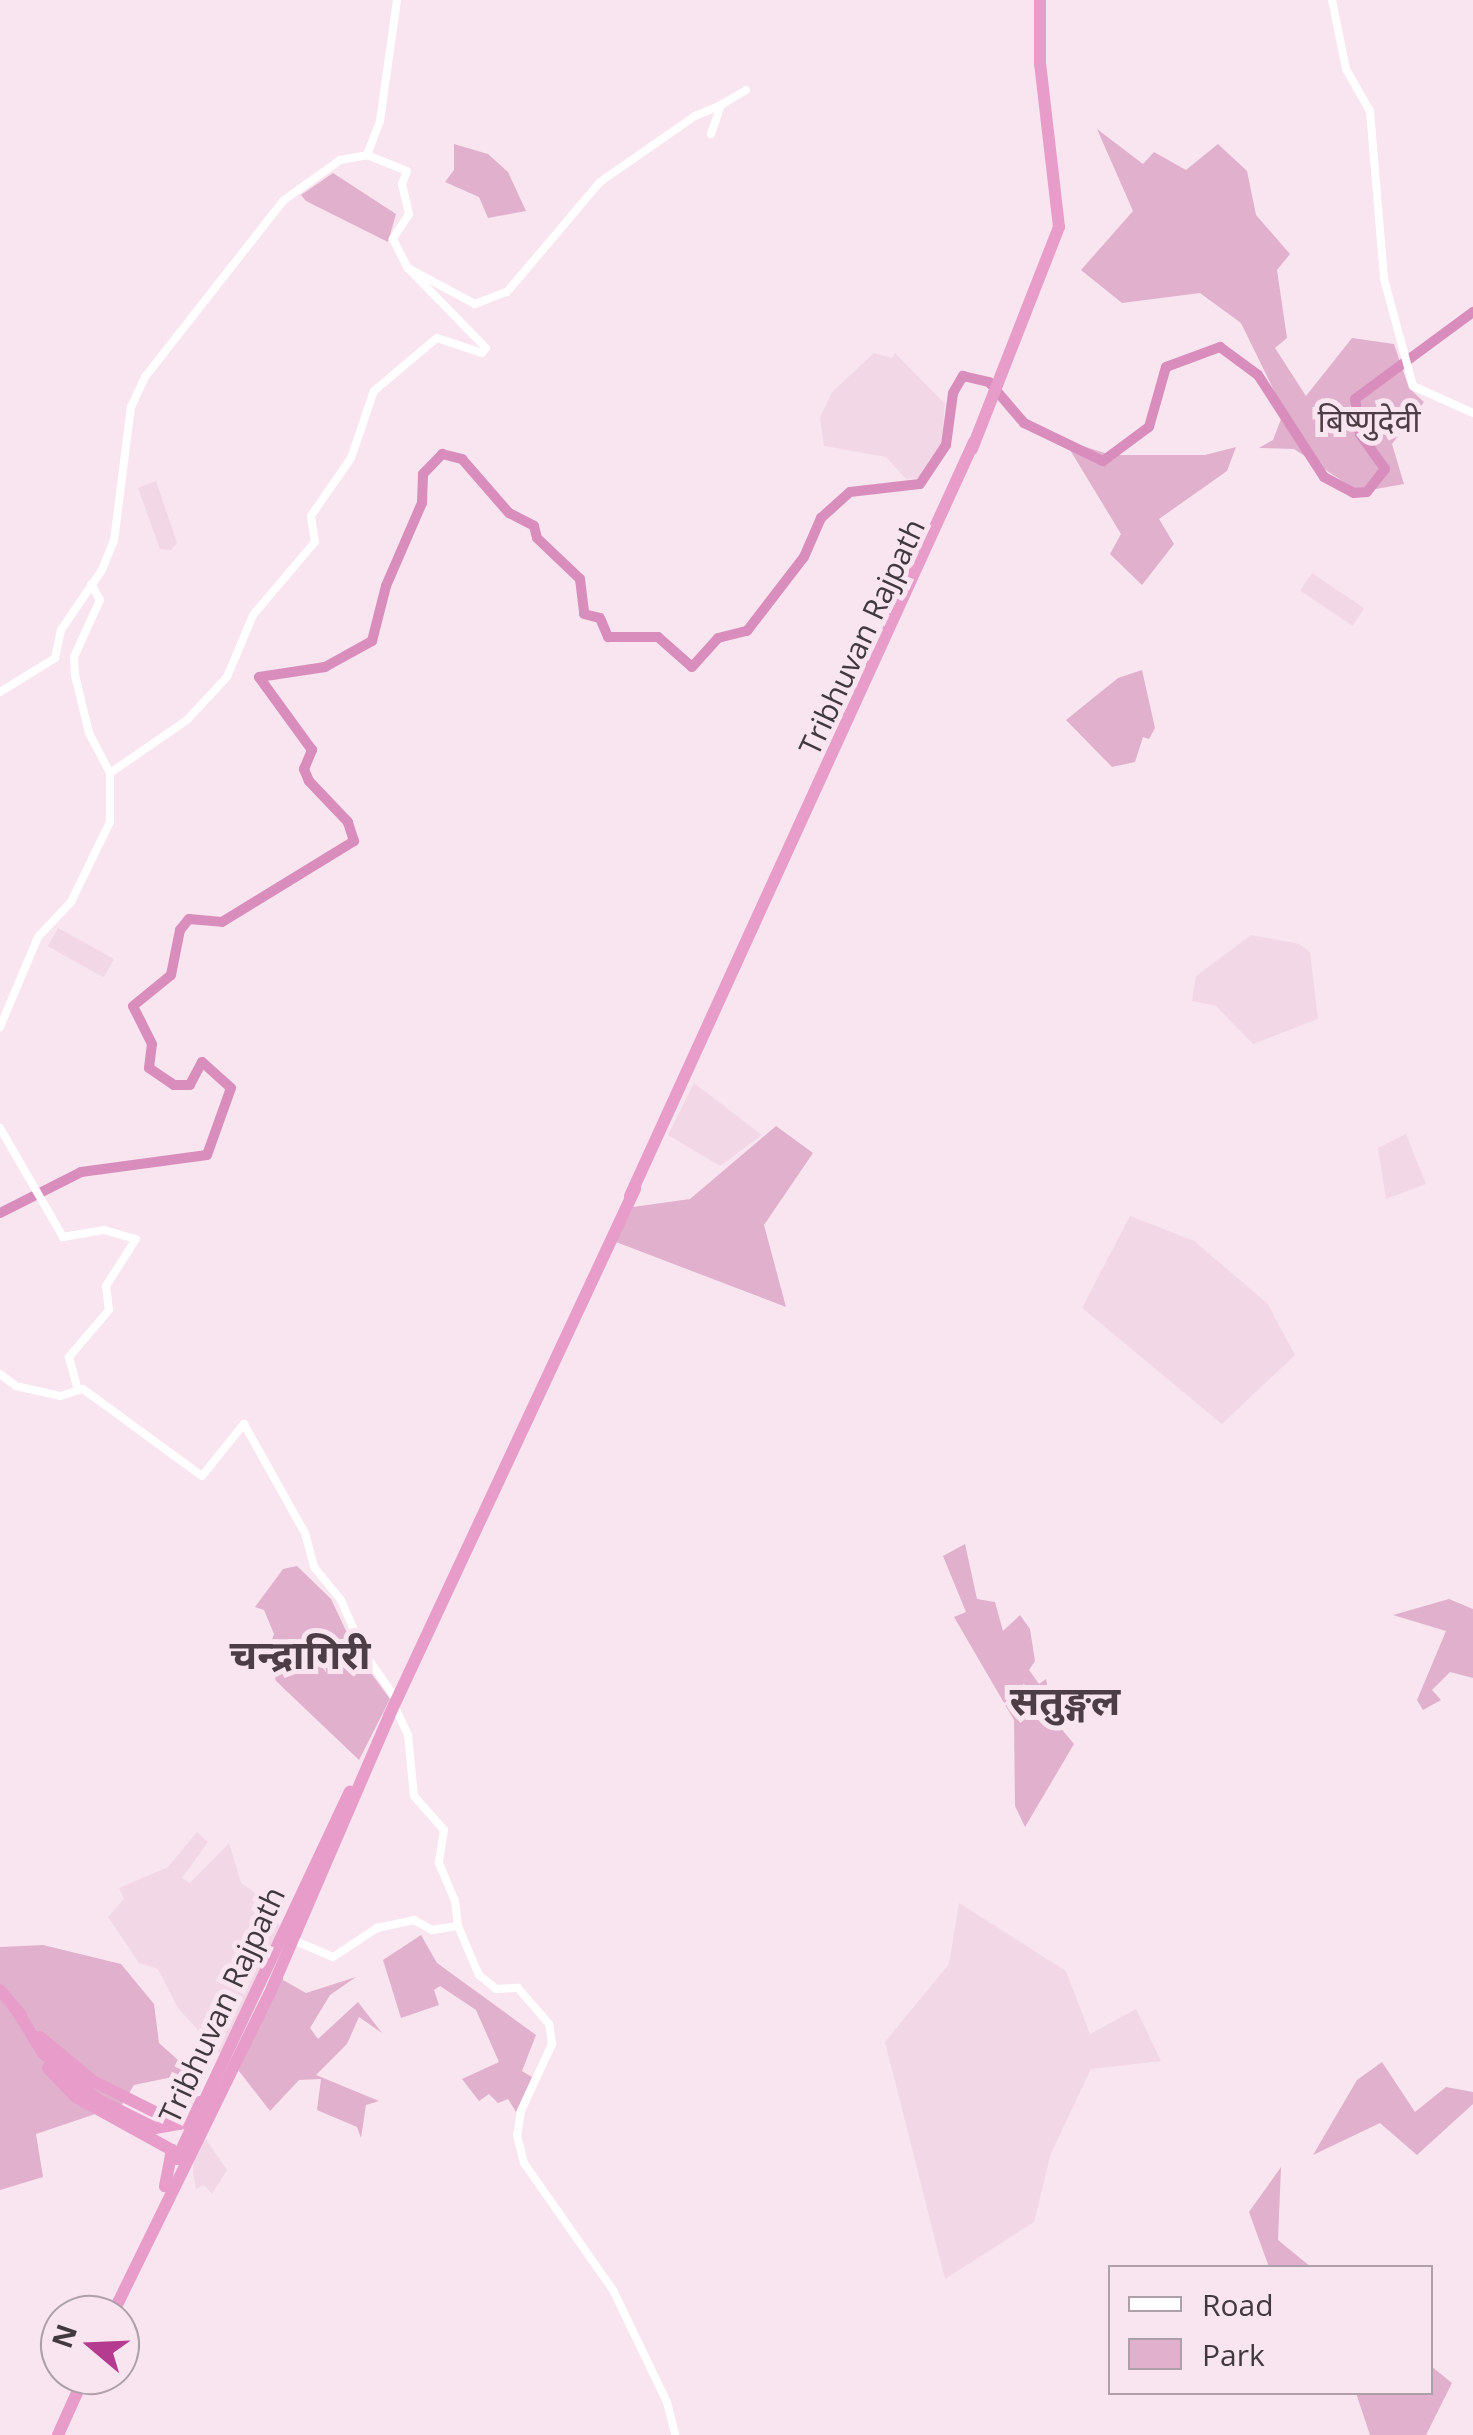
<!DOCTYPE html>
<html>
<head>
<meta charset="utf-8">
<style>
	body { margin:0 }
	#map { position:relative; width:1473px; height:2435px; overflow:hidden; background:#f8e5f0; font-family:"Open Sans","Noto Sans Devanagari",sans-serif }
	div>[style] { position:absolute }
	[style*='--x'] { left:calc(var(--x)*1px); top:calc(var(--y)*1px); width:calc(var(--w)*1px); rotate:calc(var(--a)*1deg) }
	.built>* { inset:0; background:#f2d8e7; transform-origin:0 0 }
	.green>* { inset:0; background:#e1b0cd }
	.river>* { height:10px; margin:-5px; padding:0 5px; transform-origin:5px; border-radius:5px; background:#d98dbc }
	.minor>* { height:8px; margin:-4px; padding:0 4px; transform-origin:4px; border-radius:4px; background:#fff }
	.highway>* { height:12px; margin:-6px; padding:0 6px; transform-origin:6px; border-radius:6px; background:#e79cca }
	span { translate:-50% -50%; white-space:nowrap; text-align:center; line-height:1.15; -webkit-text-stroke:10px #f8e5f0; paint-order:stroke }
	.street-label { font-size:30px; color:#40393d }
	.neighbourhood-label { font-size:32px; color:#4d3e46 }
	.district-label { font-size:40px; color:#4d3e46; font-weight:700 }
	.legend { position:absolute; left:1108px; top:2265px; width:325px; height:130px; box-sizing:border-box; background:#f8e5f0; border:2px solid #aea0a8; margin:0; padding:12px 18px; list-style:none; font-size:30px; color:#40393d }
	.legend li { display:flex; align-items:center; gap:20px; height:50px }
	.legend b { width:50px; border:2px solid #aea0a8 }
	.north { position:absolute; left:40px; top:2295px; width:100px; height:100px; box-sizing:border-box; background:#f8e5f0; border:2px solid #aea0a8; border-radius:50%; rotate:289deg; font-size:28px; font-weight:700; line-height:40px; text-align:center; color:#40393d }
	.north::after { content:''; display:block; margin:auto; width:35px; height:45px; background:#b43b8f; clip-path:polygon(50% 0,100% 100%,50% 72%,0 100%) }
</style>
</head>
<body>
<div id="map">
	<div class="built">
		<div style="clip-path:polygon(874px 353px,892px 358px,895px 353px,945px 404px,941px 451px,925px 478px,906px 479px,886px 457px,824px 446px,820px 418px,832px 392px)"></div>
		<div style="clip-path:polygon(156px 481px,177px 543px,171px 550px,160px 549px,138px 488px)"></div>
		<div style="left:1312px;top:573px;width:63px;height:21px;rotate:34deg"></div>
		<div style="left:58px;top:928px;width:64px;height:21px;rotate:29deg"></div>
		<div style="clip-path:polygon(1251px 935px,1299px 944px,1310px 952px,1318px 1019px,1253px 1044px,1216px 1006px,1192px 1001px,1196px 976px)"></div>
		<div style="clip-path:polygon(694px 1083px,762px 1135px,720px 1166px,668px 1135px)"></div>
		<div style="clip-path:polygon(1406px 1134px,1426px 1184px,1386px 1199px,1378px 1148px)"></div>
		<div style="clip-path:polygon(1130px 1216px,1194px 1241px,1267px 1303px,1295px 1355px,1222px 1424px,1082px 1308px)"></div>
		<div style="clip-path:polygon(197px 1832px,208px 1842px,182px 1878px,190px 1883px,229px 1843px,241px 1883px,261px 1897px,282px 1929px,223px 2055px,216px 2052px,199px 2071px,203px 2081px,194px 2095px,178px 2090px,183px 2075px,197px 2055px,210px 2045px,216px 2050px,178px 2008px,158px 1969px,139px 1963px,108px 1917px,124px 1899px,119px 1888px,168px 1867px)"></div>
		<div style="clip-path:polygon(959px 1903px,1066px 1971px,1090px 2034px,1136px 2009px,1161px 2061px,1091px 2069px,1051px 2153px,1034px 2222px,945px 2279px,885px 2042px,949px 1964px)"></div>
		<div style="clip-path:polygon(205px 2138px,227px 2170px,212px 2194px,204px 2185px,196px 2189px,193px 2173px,195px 2147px)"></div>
	</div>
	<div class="green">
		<div style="clip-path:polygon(1097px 129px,1143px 164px,1154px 152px,1186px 170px,1218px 144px,1247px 171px,1256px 215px,1290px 254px,1277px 270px,1287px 338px,1275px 348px,1306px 396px,1352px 338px,1394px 344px,1409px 388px,1424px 402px,1392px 444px,1404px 484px,1359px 492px,1294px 449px,1259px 448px,1273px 440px,1284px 411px,1241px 323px,1200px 293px,1122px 303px,1081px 270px,1133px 211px)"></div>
		<div style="clip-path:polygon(454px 144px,488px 154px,508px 172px,526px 211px,488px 218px,479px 197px,445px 182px,454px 170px)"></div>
		<div style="clip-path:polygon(333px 173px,396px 214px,388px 242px,306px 201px,301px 195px)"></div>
		<div style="clip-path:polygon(1064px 440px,1111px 455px,1205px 455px,1236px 447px,1227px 471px,1159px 519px,1174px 544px,1142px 585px,1110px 554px,1121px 534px)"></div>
		<div style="clip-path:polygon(1142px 670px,1155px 728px,1149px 739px,1143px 737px,1135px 762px,1112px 767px,1066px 720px,1118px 678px)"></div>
		<div style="clip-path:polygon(776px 1126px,813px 1153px,764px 1225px,786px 1307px,616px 1242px,633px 1207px,690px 1199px)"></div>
		<div style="clip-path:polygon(965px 1544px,977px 1599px,995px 1602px,1003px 1631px,1020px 1615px,1030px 1629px,1035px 1661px,1029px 1670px,1039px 1684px,1046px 1679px,1049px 1693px,1042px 1698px,1049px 1714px,1074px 1744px,1025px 1827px,1015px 1806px,1014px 1720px,954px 1617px,966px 1612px,943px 1556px)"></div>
		<div style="clip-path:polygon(297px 1566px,331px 1599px,357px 1654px,390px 1699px,359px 1760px,276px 1681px,267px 1654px,274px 1634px,264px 1610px,255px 1607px,283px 1569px)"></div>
		<div style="clip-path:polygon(1449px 1599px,1473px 1609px,1473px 1678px,1450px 1672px,1432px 1690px,1441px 1700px,1423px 1710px,1417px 1700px,1446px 1631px,1393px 1615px)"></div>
		<div style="clip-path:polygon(421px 1935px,437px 1963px,536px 2035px,522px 2071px,532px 2077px,516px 2112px,508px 2099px,498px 2103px,489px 2094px,479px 2101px,462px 2079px,499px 2062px,476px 2010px,440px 1986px,434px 1990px,439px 2005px,401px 2018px,383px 1960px)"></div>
		<div style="clip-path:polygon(43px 1945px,121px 1964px,154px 2004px,159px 2043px,187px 2068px,182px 2075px,134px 2085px,122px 2105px,36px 2134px,43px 2177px,0 2190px,0 1947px)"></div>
		<div style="clip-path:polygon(282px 1962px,283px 1980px,306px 1993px,356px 1977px,330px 1995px,310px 2028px,318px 2039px,358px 2002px,382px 2033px,359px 2017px,347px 2044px,316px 2075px,379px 2101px,366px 2105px,361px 2138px,357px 2127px,317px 2110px,321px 2079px,299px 2080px,270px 2111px,232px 2062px)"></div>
		<div style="clip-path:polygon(1382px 2062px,1415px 2112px,1446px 2087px,1473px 2092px,1473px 2104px,1417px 2155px,1380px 2123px,1313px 2155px,1357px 2080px)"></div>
		<div style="clip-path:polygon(1281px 2167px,1278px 2240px,1311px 2267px,1269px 2267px,1249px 2212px)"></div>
		<div style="clip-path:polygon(1431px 2366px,1452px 2383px,1426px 2435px,1370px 2435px,1356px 2393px,1430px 2392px)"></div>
	</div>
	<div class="river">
		<div style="--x:0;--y:1213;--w:91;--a:-26.8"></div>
		<div style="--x:81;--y:1172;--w:127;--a:-7.7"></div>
		<div style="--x:207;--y:1155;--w:71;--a:-70.3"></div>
		<div style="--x:231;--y:1088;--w:39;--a:-138"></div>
		<div style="--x:202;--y:1062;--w:26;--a:118"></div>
		<div style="--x:190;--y:1085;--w:16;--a:180"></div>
		<div style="--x:174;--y:1085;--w:30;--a:-146"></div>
		<div style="--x:149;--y:1068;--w:24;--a:-83"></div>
		<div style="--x:152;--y:1044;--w:42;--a:-116.6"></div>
		<div style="--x:133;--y:1006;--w:49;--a:-39.2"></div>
		<div style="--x:171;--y:975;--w:46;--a:-78.7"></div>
		<div style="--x:180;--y:930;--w:14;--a:-51"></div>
		<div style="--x:189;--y:919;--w:33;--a:5"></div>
		<div style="--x:222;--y:922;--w:155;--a:-31.5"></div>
		<div style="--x:354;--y:841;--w:20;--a:-108"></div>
		<div style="--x:348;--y:822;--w:57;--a:-133.6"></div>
		<div style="--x:309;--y:781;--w:13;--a:-113"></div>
		<div style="--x:304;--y:769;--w:21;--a:-67"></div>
		<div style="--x:312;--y:750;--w:90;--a:-126"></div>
		<div style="--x:259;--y:677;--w:67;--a:-8.6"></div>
		<div style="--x:325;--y:667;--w:54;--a:-29"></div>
		<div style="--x:372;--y:641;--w:57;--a:-75.7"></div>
		<div style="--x:386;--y:586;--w:90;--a:-66.6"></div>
		<div style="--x:422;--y:503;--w:29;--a:-88"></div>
		<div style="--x:423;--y:474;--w:28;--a:-46"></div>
		<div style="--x:442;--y:454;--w:21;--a:14"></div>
		<div style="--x:462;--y:459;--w:72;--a:49"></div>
		<div style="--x:509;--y:513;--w:28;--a:27"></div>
		<div style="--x:534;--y:526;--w:12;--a:76"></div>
		<div style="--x:537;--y:538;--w:59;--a:43.6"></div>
		<div style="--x:580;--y:579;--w:35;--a:83"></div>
		<div style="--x:584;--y:614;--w:16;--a:14"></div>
		<div style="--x:600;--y:618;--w:21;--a:67"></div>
		<div style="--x:608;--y:637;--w:50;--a:0"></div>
		<div style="--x:658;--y:637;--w:45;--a:41.4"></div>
		<div style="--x:692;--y:667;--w:39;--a:-48"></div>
		<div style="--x:718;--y:638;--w:30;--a:-14"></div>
		<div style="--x:747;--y:631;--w:93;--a:-52.4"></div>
		<div style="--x:804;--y:557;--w:43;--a:-66.4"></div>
		<div style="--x:821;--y:518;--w:39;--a:-42"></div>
		<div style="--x:850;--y:492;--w:70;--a:-6.5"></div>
		<div style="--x:920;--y:484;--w:47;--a:-56.3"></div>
		<div style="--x:946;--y:445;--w:52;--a:-82.3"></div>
		<div style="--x:953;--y:393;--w:20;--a:-60"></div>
		<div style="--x:963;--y:376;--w:27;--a:13"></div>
		<div style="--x:989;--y:382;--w:54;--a:49.5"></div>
		<div style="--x:1024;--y:423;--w:88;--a:25.7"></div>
		<div style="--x:1103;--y:461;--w:57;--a:-36.5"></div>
		<div style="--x:1149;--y:427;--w:62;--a:-74.2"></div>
		<div style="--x:1166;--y:367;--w:58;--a:-20.3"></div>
		<div style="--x:1220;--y:347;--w:47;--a:36.4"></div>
		<div style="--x:1258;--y:375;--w:121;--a:57.1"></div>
		<div style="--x:1324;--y:477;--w:34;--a:28"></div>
		<div style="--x:1354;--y:493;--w:13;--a:-4"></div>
		<div style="--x:1367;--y:492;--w:29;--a:-52"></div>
		<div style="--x:1385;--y:469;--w:43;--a:-125.5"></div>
		<div style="--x:1360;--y:434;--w:35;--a:-98"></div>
		<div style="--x:1355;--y:399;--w:147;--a:-36.4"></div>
	</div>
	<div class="minor">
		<div style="--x:1332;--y:0;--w:70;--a:78.5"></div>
		<div style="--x:1346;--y:69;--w:48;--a:60.3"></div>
		<div style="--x:1370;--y:111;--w:169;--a:85.2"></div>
		<div style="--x:1384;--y:279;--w:111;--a:74.8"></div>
		<div style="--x:1413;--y:386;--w:66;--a:24.2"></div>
		<div style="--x:711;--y:134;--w:31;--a:-71"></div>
		<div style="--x:721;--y:105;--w:29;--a:-31"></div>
		<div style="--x:367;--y:155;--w:43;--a:21.8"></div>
		<div style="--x:407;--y:171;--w:14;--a:111"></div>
		<div style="--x:402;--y:184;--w:31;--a:77"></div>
		<div style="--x:409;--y:214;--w:30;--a:123"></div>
		<div style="--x:393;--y:239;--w:33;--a:63"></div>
		<div style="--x:408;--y:268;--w:76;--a:28.2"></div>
		<div style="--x:475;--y:304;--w:34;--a:-21"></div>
		<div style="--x:507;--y:292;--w:144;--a:-49.8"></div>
		<div style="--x:600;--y:182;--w:116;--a:-34.8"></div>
		<div style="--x:695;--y:116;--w:28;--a:-23"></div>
		<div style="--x:0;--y:692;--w:65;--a:-31.7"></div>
		<div style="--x:55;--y:658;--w:29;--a:-78"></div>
		<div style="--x:61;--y:630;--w:73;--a:-55.7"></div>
		<div style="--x:102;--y:570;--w:31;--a:-68"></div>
		<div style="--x:114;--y:541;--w:135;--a:-82.8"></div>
		<div style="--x:131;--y:407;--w:33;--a:-65"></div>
		<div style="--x:145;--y:377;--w:225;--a:-51.9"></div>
		<div style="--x:284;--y:200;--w:69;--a:-35.5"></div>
		<div style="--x:340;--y:160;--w:27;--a:-10"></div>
		<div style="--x:367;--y:155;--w:36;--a:-69"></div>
		<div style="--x:380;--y:121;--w:122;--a:-82"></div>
		<div style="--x:110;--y:773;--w:93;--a:-34.5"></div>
		<div style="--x:187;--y:720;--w:59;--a:-47.1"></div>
		<div style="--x:227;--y:677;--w:67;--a:-67.2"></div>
		<div style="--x:253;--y:615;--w:96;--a:-49.7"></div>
		<div style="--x:315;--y:542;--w:26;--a:-99"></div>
		<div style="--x:311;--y:516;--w:70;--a:-55.4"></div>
		<div style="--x:351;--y:458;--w:71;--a:-71.1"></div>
		<div style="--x:374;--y:391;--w:82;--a:-40.1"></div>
		<div style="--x:437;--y:338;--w:47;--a:18.4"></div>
		<div style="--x:482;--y:353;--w:6;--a:-51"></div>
		<div style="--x:486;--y:348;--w:112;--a:-134.3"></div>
		<div style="--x:0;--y:1027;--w:98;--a:-67.1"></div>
		<div style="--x:38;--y:937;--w:48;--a:-46.7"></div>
		<div style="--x:71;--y:902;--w:89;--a:-64"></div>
		<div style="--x:110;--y:822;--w:49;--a:-90"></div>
		<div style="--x:110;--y:773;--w:45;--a:-117.7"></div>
		<div style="--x:89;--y:733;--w:60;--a:-103.6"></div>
		<div style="--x:75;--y:675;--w:18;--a:-93"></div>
		<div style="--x:74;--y:657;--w:63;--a:-65.5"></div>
		<div style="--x:100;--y:600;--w:18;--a:-119"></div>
		<div style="--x:0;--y:1128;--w:126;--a:60"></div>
		<div style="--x:63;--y:1237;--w:42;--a:-9.7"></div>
		<div style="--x:104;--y:1230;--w:33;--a:16"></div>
		<div style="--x:136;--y:1239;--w:56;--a:122.6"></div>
		<div style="--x:106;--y:1286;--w:24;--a:83"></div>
		<div style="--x:109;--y:1310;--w:62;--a:130.4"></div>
		<div style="--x:69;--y:1357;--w:34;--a:75"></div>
		<div style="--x:0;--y:1374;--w:20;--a:37"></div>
		<div style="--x:16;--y:1386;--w:45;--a:12.8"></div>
		<div style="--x:60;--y:1396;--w:24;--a:-17"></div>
		<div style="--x:83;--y:1389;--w:147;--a:36.2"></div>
		<div style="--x:202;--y:1476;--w:67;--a:-51.1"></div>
		<div style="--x:244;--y:1424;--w:125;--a:60.8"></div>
		<div style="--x:305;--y:1533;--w:35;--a:75"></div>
		<div style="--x:314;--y:1567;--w:43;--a:50.7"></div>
		<div style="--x:341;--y:1600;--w:58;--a:66.5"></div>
		<div style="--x:364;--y:1653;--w:57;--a:54.9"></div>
		<div style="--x:395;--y:1707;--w:31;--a:65"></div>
		<div style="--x:408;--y:1735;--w:61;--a:84.4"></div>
		<div style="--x:414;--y:1796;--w:45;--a:48.6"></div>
		<div style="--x:444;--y:1830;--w:33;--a:99"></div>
		<div style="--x:439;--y:1863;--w:41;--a:67.2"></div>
		<div style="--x:455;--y:1901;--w:25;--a:83"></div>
		<div style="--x:293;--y:1940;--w:43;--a:23"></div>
		<div style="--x:333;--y:1957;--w:53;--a:-33.4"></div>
		<div style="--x:377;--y:1928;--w:38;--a:-12"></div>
		<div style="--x:414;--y:1920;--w:21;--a:29"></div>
		<div style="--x:432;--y:1930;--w:26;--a:-9"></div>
		<div style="--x:458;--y:1926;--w:53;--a:66.8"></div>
		<div style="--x:479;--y:1975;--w:22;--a:39"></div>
		<div style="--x:496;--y:1989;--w:22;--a:-3"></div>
		<div style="--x:518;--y:1988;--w:48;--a:49.3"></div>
		<div style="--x:549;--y:2024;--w:20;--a:81"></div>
		<div style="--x:552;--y:2044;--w:74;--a:114.8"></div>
		<div style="--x:521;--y:2111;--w:24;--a:99"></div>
		<div style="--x:517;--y:2135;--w:29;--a:76"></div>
		<div style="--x:524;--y:2163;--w:155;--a:55"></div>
		<div style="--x:613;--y:2290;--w:124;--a:64.3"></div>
		<div style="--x:667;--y:2402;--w:34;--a:76"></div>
	</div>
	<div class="highway">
		<div style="--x:972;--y:449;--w:238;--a:-68.6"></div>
		<div style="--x:1059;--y:227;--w:164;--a:-96.6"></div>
		<div style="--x:1040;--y:64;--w:64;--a:-90"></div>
		<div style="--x:630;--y:1196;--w:829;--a:-65.48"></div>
		<div style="--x:0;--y:1990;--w:33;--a:50"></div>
		<div style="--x:16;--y:2009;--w:52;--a:58.5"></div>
		<div style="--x:43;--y:2053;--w:71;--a:40.4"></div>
		<div style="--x:97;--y:2099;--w:65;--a:26.6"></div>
		<div style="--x:155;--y:2128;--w:43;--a:-9.5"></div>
		<div style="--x:40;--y:2037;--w:69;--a:39.7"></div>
		<div style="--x:93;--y:2081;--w:74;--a:26.6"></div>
		<div style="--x:159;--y:2114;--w:21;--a:8"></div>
		<div style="--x:180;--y:2117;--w:25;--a:-37"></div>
		<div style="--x:48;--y:2068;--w:40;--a:46"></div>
		<div style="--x:76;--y:2097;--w:110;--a:28.9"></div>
		<div style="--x:172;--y:2150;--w:37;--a:101"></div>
		<div style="--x:177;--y:2159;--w:406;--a:-64.8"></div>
		<div style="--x:112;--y:2315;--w:356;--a:-63.9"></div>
		<div style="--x:269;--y:1995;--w:304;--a:-66.7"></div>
		<div style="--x:389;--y:1716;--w:582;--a:-64.98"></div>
		<div style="--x:58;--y:2435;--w:66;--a:-65.8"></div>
	</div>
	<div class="street-label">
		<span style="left:862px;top:637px;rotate:-65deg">Tribhuvan Rajpath</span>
		<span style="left:222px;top:2005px;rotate:-65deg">Tribhuvan Rajpath</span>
	</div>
	<div class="neighbourhood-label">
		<span style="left:1369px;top:420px">बिष्णुदेवी</span>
	</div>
	<div class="district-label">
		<span style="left:300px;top:1654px">चन्द्रागिरी</span>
		<span style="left:1065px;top:1700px">सतुङ्गल</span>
	</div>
	<ul class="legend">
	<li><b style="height:12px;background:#fff"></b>Road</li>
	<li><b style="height:28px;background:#e1b0cd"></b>Park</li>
	</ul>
	<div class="north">N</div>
</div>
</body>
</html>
